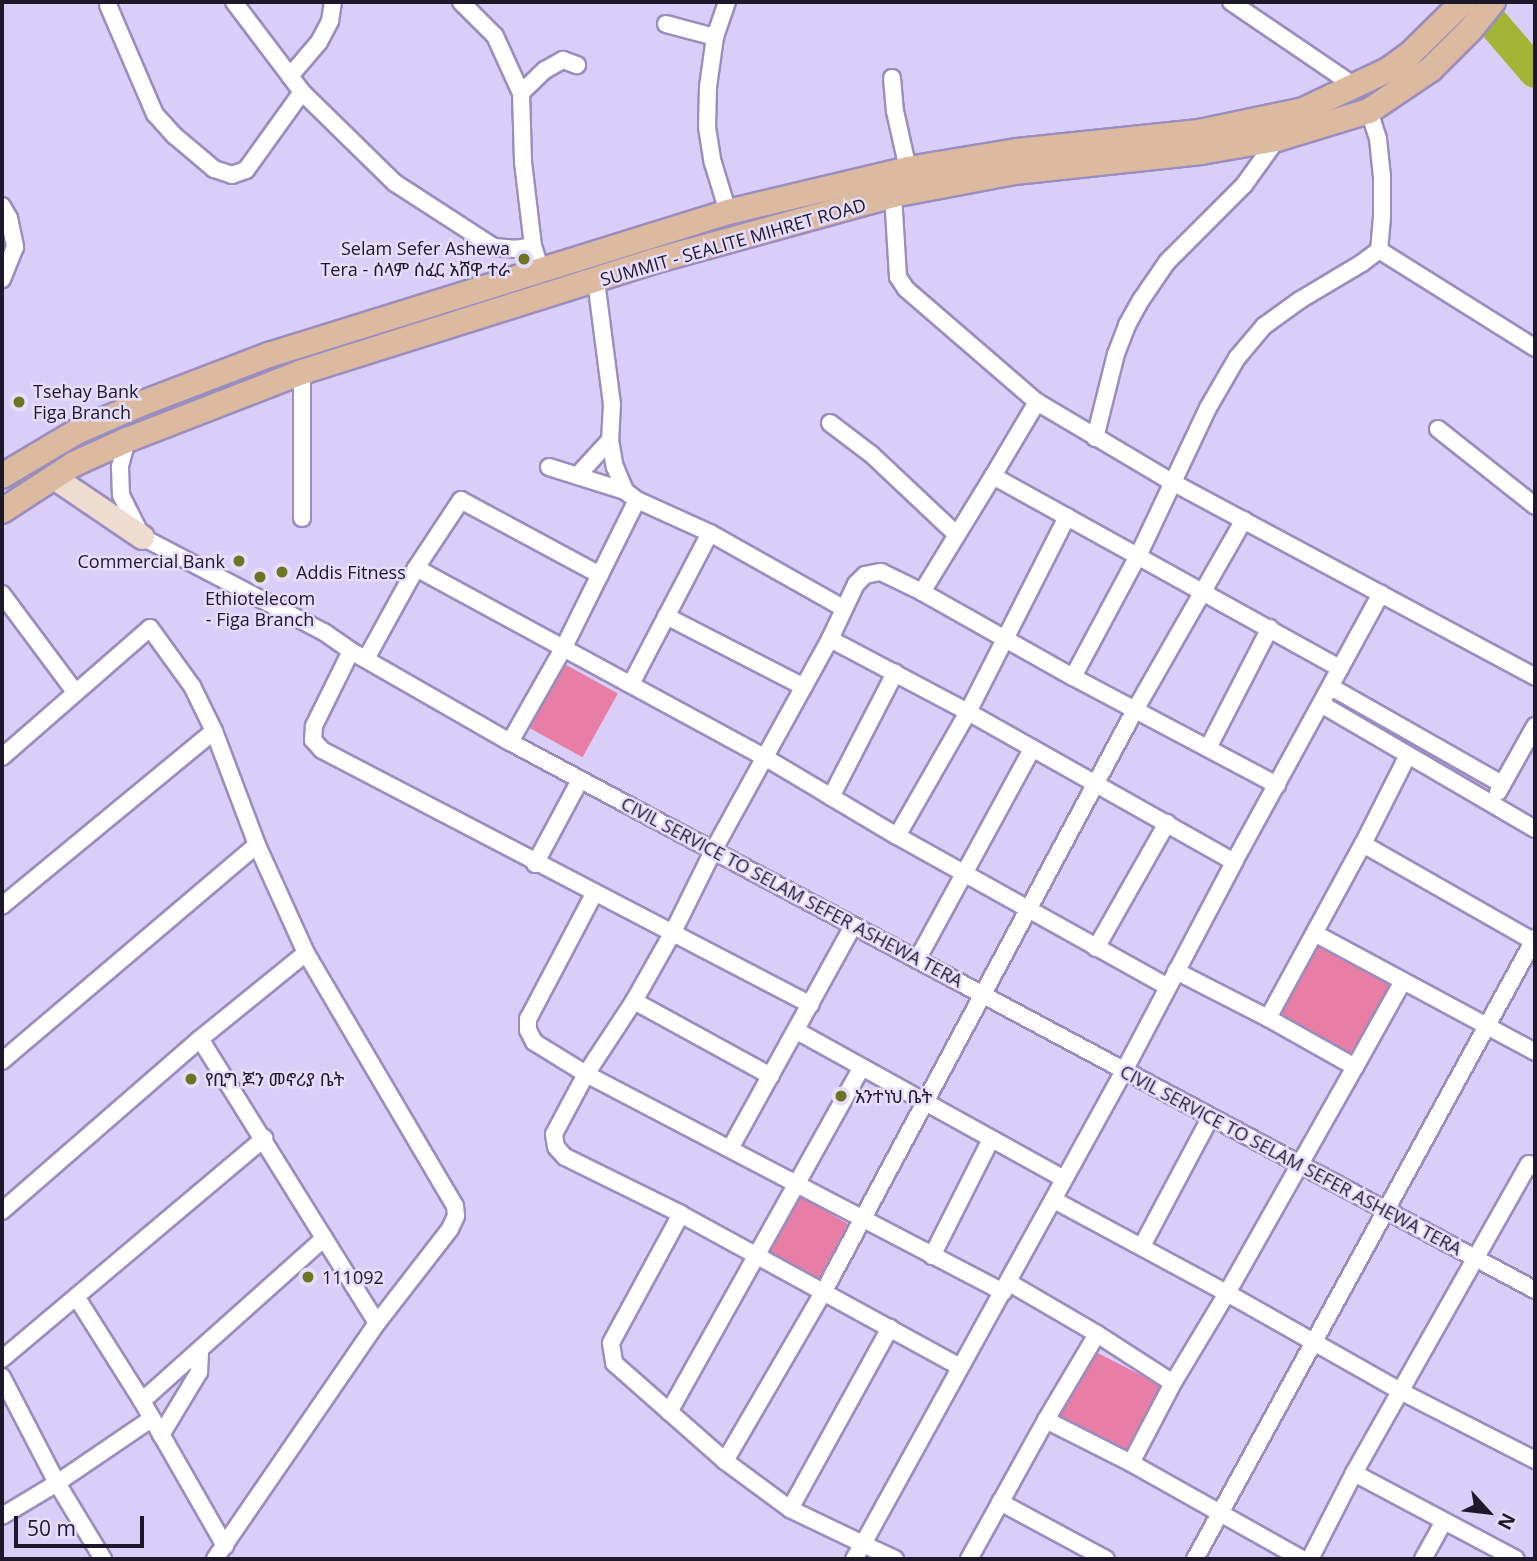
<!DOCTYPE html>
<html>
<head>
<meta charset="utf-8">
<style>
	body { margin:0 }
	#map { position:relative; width:1537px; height:1561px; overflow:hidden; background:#d9cef8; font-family:"Open Sans","Noto Sans Ethiopic",sans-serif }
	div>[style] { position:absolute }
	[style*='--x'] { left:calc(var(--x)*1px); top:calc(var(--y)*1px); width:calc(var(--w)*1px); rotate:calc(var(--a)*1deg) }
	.green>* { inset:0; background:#e87da5; transform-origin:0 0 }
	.river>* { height:32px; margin:-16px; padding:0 16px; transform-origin:16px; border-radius:16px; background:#a3b536 }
	.roads { filter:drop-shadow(2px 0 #9b8dbf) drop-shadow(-2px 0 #9b8dbf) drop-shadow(0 2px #9b8dbf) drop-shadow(0 -2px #9b8dbf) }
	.street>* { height:16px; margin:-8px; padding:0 8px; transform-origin:8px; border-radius:8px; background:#fff }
	.secondary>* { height:23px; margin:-11.5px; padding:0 11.5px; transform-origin:11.5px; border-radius:11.5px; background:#eedcd0 }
	.primary>* { height:24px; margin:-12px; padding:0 12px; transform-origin:12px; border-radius:12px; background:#dcbaa0 }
	.dots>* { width:19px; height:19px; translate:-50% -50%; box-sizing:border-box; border:4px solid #e5ddfd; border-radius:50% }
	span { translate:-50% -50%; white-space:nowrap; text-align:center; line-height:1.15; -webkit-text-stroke:5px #e5ddfd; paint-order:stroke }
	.street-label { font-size:18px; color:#1e182b }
	.poi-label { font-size:18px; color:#1e182b }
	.right { translate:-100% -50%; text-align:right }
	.left { translate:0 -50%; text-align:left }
	.frame { position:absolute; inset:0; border:4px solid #1e182b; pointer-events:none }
	.north { position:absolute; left:1453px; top:1477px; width:70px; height:70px; -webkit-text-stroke:5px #e5ddfd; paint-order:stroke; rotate:117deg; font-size:19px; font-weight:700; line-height:28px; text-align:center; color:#1e182b }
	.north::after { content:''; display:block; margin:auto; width:24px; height:32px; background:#1e182b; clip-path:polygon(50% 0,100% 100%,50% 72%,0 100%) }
	.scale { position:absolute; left:14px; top:1516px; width:130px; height:32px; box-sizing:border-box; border:4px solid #1e182b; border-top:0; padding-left:9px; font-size:21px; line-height:24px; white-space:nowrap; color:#1e182b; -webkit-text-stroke:5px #e5ddfd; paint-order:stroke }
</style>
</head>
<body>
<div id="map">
	<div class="green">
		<div style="left:561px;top:662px;width:65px;height:73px;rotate:29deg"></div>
		<div style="left:1317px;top:945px;width:90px;height:93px;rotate:29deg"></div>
		<div style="left:796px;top:1194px;width:64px;height:71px;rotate:30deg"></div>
		<div style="left:1088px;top:1348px;width:83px;height:76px;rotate:27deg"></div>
	</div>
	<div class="river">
		<div style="--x:1475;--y:2;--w:92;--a:49.4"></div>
	</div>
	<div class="roads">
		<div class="street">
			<div style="--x:234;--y:2;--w:113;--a:52.9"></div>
			<div style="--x:302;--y:92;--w:130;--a:44.4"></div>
			<div style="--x:395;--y:183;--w:118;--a:32.9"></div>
			<div style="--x:494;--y:247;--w:21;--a:5"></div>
			<div style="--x:515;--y:249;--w:18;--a:-9"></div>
			<div style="--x:461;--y:2;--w:48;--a:45"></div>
			<div style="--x:495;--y:36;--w:63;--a:65.5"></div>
			<div style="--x:521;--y:93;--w:69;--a:88.3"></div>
			<div style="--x:523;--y:162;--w:85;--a:83.2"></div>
			<div style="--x:533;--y:246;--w:25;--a:72"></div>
			<div style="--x:727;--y:2;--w:37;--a:109"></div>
			<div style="--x:715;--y:37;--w:50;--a:98"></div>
			<div style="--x:708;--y:87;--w:40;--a:91.4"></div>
			<div style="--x:707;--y:127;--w:36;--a:81"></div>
			<div style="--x:713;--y:163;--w:51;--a:73"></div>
			<div style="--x:1231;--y:2;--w:151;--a:34.2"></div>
			<div style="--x:108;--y:5;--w:119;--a:66.7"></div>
			<div style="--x:155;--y:114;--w:30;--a:48"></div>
			<div style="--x:175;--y:136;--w:51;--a:40.2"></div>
			<div style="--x:214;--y:169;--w:19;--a:18"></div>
			<div style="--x:232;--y:175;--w:15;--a:-20"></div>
			<div style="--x:246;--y:170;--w:96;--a:-54.3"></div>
			<div style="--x:666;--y:24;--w:51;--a:14.9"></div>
			<div style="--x:290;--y:76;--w:45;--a:-49.5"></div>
			<div style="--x:319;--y:42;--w:24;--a:-62"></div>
			<div style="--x:330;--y:21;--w:19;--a:-81"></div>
			<div style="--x:892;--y:78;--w:33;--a:85"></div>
			<div style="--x:895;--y:111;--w:59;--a:77.4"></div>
			<div style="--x:521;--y:93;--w:33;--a:-44"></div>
			<div style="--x:545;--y:70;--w:21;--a:-29"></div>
			<div style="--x:563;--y:60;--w:15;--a:20"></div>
			<div style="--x:1369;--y:111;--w:29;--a:72"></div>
			<div style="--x:1378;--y:139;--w:36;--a:84"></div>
			<div style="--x:1382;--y:175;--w:42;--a:90"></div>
			<div style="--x:1382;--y:217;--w:33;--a:95"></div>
			<div style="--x:1379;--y:250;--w:184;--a:32.1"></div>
			<div style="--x:893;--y:195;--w:82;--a:86.5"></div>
			<div style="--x:898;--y:277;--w:14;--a:56"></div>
			<div style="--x:906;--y:289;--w:173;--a:40.8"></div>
			<div style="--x:1037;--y:402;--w:157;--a:30.7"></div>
			<div style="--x:1172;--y:482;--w:412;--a:28.2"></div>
			<div style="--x:2;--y:206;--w:14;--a:60"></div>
			<div style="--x:9;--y:218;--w:30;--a:78"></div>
			<div style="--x:15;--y:247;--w:35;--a:112"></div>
			<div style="--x:596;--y:281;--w:124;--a:82.6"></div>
			<div style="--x:612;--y:404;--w:36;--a:93"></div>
			<div style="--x:610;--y:440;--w:27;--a:80"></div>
			<div style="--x:615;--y:467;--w:26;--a:67"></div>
			<div style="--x:625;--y:491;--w:15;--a:37"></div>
			<div style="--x:302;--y:372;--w:146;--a:90"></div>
			<div style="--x:830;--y:423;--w:51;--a:37.1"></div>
			<div style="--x:871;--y:454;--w:118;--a:43.3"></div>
			<div style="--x:1438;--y:429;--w:124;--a:38.4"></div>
			<div style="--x:1095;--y:438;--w:87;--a:-76"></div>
			<div style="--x:1116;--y:354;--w:31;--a:-69"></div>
			<div style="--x:1127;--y:325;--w:29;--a:-61"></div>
			<div style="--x:1141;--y:300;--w:46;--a:-55.6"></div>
			<div style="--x:1167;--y:262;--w:109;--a:-45"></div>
			<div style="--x:1244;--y:185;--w:57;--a:-54.3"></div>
			<div style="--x:127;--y:440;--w:28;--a:105"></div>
			<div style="--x:120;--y:467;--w:28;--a:88"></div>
			<div style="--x:121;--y:495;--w:47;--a:63.4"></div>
			<div style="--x:142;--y:537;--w:205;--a:27.6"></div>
			<div style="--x:324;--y:632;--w:33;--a:35"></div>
			<div style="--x:351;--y:651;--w:183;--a:29.8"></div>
			<div style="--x:510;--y:742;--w:1162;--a:28.13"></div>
			<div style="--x:549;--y:467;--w:80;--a:17.5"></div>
			<div style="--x:578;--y:475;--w:47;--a:-47.6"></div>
			<div style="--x:993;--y:476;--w:86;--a:-59.3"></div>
			<div style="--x:600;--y:575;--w:158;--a:-151.7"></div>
			<div style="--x:461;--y:500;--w:82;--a:123.5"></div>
			<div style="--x:416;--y:568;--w:398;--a:28.5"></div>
			<div style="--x:766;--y:758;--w:152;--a:30.8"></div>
			<div style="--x:897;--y:836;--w:310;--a:29.1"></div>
			<div style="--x:922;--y:592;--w:136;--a:-58.5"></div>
			<div style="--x:993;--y:476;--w:397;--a:29"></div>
			<div style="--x:2;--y:594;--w:122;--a:53.3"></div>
			<div style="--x:666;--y:616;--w:155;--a:27.2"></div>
			<div style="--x:830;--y:639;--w:61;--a:-64.7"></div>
			<div style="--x:856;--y:584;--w:13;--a:-45"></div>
			<div style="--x:865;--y:575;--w:16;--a:-11"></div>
			<div style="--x:881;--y:572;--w:46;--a:26"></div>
			<div style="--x:922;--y:592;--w:173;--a:29.4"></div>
			<div style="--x:1073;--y:677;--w:231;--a:27.9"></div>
			<div style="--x:351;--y:651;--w:84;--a:116.3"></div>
			<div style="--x:314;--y:726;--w:14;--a:94"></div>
			<div style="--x:313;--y:740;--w:13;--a:48"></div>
			<div style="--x:322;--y:750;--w:551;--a:27.54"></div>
			<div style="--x:366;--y:659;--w:104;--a:-61.2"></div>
			<div style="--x:1073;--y:677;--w:140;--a:-61.8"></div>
			<div style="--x:1139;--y:554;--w:161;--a:-64.7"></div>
			<div style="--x:1208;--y:408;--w:58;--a:-59.9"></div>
			<div style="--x:1237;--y:358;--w:42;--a:-49.8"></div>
			<div style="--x:1264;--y:326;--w:44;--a:-35.8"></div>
			<div style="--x:1300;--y:300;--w:72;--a:-30.8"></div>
			<div style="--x:1362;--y:263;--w:21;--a:-37"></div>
			<div style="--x:631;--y:684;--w:170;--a:-62.4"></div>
			<div style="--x:1331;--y:687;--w:197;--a:29.6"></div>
			<div style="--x:1321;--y:704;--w:248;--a:30.3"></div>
			<div style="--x:214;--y:731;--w:122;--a:69.3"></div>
			<div style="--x:257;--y:845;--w:119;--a:65.6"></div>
			<div style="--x:306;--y:953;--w:294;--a:59.5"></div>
			<div style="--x:455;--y:1206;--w:10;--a:84"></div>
			<div style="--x:456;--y:1216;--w:14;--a:115"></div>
			<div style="--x:450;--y:1229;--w:119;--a:127.8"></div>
			<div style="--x:377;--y:1323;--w:286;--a:124.5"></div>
			<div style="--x:510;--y:742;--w:109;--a:-60.4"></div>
			<div style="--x:564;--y:647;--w:164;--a:-63.6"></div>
			<div style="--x:637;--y:500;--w:80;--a:24.3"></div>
			<div style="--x:710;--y:533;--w:153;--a:29.4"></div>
			<div style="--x:1208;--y:748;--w:135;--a:-62.7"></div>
			<div style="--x:1408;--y:755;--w:100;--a:116.8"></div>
			<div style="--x:1363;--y:844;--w:198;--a:29.7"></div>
			<div style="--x:2;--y:757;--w:196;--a:-41.1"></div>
			<div style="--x:150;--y:628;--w:72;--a:54.1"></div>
			<div style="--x:192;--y:686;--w:50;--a:63.9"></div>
			<div style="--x:214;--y:731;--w:275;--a:140.5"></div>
			<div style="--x:1498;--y:792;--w:76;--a:-60.7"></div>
			<div style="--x:831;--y:797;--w:140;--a:-62.7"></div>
			<div style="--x:897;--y:836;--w:143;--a:-60.2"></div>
			<div style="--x:968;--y:712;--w:219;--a:-63.1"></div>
			<div style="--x:535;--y:864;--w:95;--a:-61.8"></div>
			<div style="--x:594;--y:894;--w:141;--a:117.8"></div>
			<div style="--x:528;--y:1019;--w:11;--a:90"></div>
			<div style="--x:528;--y:1030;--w:13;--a:63"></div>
			<div style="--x:534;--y:1042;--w:61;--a:31.6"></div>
			<div style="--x:586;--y:1074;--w:471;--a:27.6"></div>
			<div style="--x:1316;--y:934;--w:249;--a:28.3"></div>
			<div style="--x:1096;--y:948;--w:144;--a:-60.4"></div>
			<div style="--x:917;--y:960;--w:240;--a:-61.4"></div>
			<div style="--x:1176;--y:971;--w:103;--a:27.1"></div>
			<div style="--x:1268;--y:1018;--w:198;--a:-61.4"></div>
			<div style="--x:634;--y:1001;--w:156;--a:28.7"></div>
			<div style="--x:797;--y:1031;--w:305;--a:29"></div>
			<div style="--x:2;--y:1061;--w:334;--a:-40.3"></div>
			<div style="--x:1355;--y:1067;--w:98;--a:-60.8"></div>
			<div style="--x:731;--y:1147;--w:252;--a:-61.1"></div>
			<div style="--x:1054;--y:1200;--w:196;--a:28.3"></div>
			<div style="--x:1227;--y:1293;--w:260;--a:-60.5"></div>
			<div style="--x:1355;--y:1067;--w:100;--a:-150.6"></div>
			<div style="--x:2;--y:1211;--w:262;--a:-41"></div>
			<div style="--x:200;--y:1039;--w:136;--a:-39.1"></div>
			<div style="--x:681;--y:1214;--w:147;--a:118.5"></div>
			<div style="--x:611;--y:1343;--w:20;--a:81"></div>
			<div style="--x:614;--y:1363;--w:148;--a:41.4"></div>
			<div style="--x:725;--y:1461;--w:81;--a:36.4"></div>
			<div style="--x:324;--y:1238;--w:100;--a:58.1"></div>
			<div style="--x:1142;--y:1246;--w:145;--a:-62"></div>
			<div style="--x:932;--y:1256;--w:131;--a:-63.2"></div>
			<div style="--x:1008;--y:1282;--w:103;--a:30.3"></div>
			<div style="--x:1097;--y:1334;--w:100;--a:120.7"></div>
			<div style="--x:77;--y:1298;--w:122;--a:57.7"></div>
			<div style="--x:142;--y:1401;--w:167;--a:60.2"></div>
			<div style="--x:1097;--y:1334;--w:90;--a:32.8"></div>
			<div style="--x:2;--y:1359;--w:343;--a:-40.1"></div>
			<div style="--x:960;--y:1367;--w:318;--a:-151.3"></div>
			<div style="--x:681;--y:1214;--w:129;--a:-153.8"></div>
			<div style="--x:565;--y:1157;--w:13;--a:-132"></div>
			<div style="--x:556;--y:1147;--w:13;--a:-99"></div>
			<div style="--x:554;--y:1134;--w:68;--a:-61.9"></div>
			<div style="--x:586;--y:1074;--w:87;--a:-56.7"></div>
			<div style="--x:634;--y:1001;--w:79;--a:-60.5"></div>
			<div style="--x:673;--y:932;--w:90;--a:-63.7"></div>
			<div style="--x:713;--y:851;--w:242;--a:-61.1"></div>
			<div style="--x:830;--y:639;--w:156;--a:27.9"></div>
			<div style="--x:968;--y:712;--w:305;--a:29.4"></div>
			<div style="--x:2;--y:1377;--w:119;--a:62.6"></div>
			<div style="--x:57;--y:1483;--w:89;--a:58.8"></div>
			<div style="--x:142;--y:1401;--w:244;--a:-41.8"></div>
			<div style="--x:324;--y:1238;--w:234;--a:-121.9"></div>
			<div style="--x:669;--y:1412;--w:394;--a:-60.8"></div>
			<div style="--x:161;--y:1435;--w:74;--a:-58.9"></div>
			<div style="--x:199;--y:1372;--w:22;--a:-87"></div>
			<div style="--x:725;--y:1461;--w:197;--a:-59.8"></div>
			<div style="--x:824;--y:1291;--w:659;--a:-61.84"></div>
			<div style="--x:1135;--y:710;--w:219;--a:-60.2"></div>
			<div style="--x:1354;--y:1473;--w:183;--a:28"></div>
			<div style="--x:1000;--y:1502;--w:120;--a:28.3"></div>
			<div style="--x:2;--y:1516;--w:64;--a:-31"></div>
			<div style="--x:57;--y:1483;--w:114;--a:-34.2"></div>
			<div style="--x:854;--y:1559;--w:17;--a:-59"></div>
			<div style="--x:863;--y:1544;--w:81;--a:-154.4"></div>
			<div style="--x:790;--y:1509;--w:207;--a:-61.1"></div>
			<div style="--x:895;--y:1559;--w:35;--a:-155"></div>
			<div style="--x:863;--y:1544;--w:540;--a:-61.11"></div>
			<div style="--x:1124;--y:1071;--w:236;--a:-62.2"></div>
			<div style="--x:1234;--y:862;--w:306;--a:-61.3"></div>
			<div style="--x:969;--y:1559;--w:159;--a:-61"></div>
			<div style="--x:1046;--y:1420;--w:95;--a:26.8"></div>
			<div style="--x:1195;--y:1559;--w:708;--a:-61.3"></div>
			<div style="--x:1302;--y:1559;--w:196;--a:-150.7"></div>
			<div style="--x:1131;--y:1463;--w:90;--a:-62.3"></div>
			<div style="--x:1173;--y:1383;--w:105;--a:-59"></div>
			<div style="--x:1227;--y:1293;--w:199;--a:29.5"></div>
			<div style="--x:1400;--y:1391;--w:152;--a:27.1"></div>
			<div style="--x:1310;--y:1559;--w:97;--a:-62.9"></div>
			<div style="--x:1354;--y:1473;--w:355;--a:-60.5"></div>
			<div style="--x:1529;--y:1164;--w:7;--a:27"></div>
			<div style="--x:1423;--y:1559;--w:41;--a:-60.9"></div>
		</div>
		<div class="secondary">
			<div style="--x:55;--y:478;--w:105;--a:34.1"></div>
		</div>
		<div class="primary">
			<div style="--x:2;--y:476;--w:86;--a:-30.7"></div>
			<div style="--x:76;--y:432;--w:73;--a:-23.4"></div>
			<div style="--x:143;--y:403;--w:135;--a:-20.9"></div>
			<div style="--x:269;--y:355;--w:481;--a:-17.3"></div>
			<div style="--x:728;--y:212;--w:185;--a:-13.4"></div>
			<div style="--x:908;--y:169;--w:110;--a:-9.4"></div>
			<div style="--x:1017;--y:151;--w:183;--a:-6"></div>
			<div style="--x:1199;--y:132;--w:106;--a:-11.9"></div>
			<div style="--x:1303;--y:110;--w:94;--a:-25.2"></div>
			<div style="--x:1388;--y:70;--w:26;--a:-36"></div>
			<div style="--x:1409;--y:55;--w:76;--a:-44.5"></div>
			<div style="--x:2;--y:511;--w:86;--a:-33.1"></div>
			<div style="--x:74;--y:464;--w:58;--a:-24.4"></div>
			<div style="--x:127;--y:440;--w:188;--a:-21.2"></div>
			<div style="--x:302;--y:372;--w:369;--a:-17.5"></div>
			<div style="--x:654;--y:261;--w:248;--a:-15.4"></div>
			<div style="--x:893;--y:195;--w:124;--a:-10.7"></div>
			<div style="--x:1015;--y:172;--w:187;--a:-6.1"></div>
			<div style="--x:1201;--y:152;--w:77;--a:-9.7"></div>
			<div style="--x:1277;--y:139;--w:96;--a:-16.9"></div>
			<div style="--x:1369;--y:111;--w:75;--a:-34.1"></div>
			<div style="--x:1431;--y:69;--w:57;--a:-45"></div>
			<div style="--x:1471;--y:29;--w:35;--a:-51"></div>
		</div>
	</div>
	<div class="dots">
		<div style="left:524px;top:259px;background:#6a7622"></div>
		<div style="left:19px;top:402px;background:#6a7622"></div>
		<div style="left:239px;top:561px;background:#6a7622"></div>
		<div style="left:282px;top:572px;background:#6a7622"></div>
		<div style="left:260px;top:577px;background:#6a7622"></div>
		<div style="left:191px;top:1079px;background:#6a7622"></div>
		<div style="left:841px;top:1096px;background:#6a7622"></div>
		<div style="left:308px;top:1277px;background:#6a7622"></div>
	</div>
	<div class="street-label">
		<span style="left:733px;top:242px;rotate:-16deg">SUMMIT - SEALITE MIHRET ROAD</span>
		<span style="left:792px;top:892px;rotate:28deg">CIVIL SERVICE TO SELAM SEFER ASHEWA TERA</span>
		<span style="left:1291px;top:1160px;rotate:28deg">CIVIL SERVICE TO SELAM SEFER ASHEWA TERA</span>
	</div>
	<div class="poi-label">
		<span class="right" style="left:510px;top:259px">Selam Sefer Ashewa<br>Tera - ሰላም ሰፈር አሸዋ ተራ</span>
		<span class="left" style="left:33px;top:402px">Tsehay Bank<br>Figa Branch</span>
		<span class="right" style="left:225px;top:561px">Commercial Bank</span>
		<span class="left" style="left:296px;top:572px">Addis Fitness</span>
		<span style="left:260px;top:609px">Ethiotelecom<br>- Figa Branch</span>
		<span class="left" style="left:205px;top:1079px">የቢግ ጆን መኖሪያ ቤት</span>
		<span class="left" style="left:855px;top:1096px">አንተነህ ቤት</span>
		<span class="left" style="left:322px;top:1277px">111092</span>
	</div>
	<div class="frame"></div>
	<div class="north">N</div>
	<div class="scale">50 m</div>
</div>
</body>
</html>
